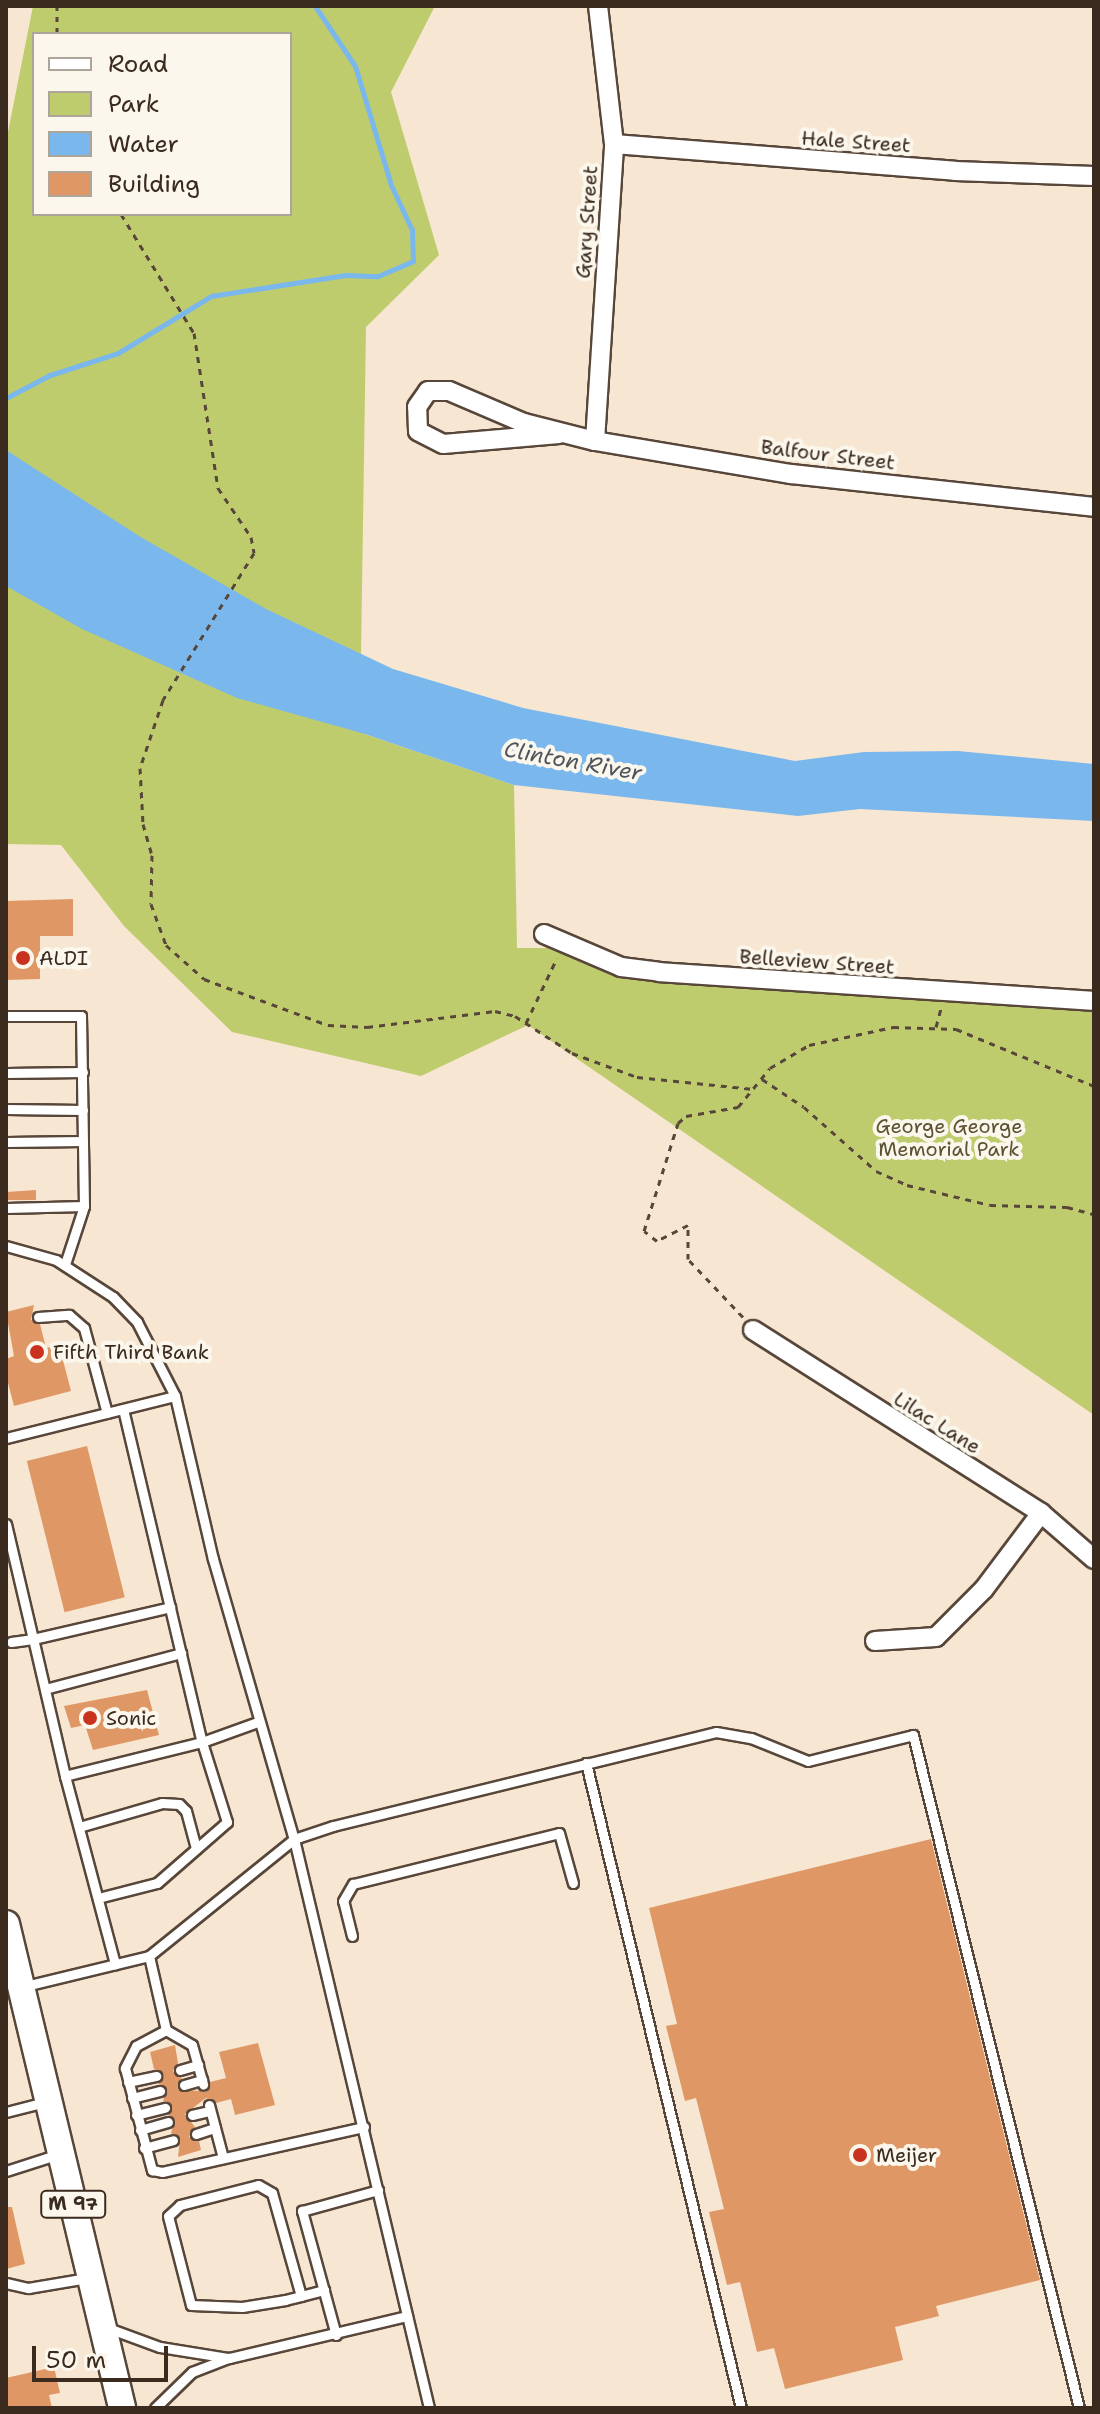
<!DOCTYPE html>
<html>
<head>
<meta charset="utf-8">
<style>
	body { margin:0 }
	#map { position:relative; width:1100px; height:2414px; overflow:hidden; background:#f7e6d1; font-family:"Shantell Sans",sans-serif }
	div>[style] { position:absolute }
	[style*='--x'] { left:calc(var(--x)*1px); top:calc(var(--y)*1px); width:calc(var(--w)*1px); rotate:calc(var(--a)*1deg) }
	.green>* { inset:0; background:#bfcc6e }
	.water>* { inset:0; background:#7ab7ed }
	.stream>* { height:5px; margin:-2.5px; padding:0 2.5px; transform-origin:2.5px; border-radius:2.5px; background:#7ab7ed }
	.building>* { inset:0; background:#df9865; transform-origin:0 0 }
	.path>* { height:3px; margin-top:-1.5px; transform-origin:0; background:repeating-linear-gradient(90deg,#574639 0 6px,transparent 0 12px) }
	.roads { filter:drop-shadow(2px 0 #574639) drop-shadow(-2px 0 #574639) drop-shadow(0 2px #574639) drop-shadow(0 -2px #574639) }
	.service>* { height:9px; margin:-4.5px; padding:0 4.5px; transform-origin:4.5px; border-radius:4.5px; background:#fff }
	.minor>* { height:18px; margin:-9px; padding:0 9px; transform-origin:9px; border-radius:9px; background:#fff }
	.primary>* { height:26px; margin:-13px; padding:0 13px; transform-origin:13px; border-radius:13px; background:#fff }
	.dots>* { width:22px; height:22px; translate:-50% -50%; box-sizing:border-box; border:4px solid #fbf7ec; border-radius:50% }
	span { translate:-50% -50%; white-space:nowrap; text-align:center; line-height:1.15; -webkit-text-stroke:8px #fbf7ec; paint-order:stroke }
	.shield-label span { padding:2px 6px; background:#fbf7ec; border:2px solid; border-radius:6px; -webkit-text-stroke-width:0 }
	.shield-label { font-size:18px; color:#3b2a1e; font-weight:700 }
	.street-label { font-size:20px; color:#3b2a1e }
	.poi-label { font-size:20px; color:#3b2a1e }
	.left { translate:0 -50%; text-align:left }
	.park-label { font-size:20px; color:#5c5232 }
	.water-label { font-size:22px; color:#4e545c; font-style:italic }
	.frame { position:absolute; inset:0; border:8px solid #3b2a1e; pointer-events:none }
	.legend { position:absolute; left:32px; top:32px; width:260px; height:184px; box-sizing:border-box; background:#fbf7ec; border:2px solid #aea59a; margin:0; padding:10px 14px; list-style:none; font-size:24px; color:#3b2a1e }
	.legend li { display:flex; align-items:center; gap:16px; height:40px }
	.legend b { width:40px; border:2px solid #aea59a }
	.scale { position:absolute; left:32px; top:2346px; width:136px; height:36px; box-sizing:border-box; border:4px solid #3b2a1e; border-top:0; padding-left:10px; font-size:24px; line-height:28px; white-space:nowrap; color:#3b2a1e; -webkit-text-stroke:6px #fbf7ec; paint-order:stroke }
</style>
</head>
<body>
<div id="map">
	<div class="green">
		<div style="clip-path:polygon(evenodd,33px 6px,435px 6px,391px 92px,439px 255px,366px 327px,361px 654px,365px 734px,514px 785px,517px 948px,575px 948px,621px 967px,1094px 1001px,1094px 1415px,528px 1025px,421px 1076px,232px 1032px,124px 926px,61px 845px,6px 844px,6px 142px,33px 6px,34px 34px,290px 34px,290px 214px,34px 214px,34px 34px)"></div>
	</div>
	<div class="water">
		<div style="clip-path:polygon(6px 450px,139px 536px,266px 609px,393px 669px,523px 708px,795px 761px,864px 752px,958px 751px,1094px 764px,1094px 821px,860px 809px,798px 816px,514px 785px,365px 734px,237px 698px,82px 629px,6px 586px)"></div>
	</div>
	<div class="stream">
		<div style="--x:6;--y:398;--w:50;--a:-27.6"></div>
		<div style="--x:50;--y:375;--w:71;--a:-17.9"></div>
		<div style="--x:118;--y:353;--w:109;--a:-31.5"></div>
		<div style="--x:211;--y:296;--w:136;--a:-8.9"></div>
		<div style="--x:345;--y:275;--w:33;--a:2"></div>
		<div style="--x:378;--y:276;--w:38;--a:-23"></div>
		<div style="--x:413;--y:261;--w:31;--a:-92"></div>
		<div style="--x:412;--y:230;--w:50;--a:-115"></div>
		<div style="--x:391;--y:185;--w:124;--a:-106.8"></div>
		<div style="--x:355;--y:66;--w:72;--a:-123.7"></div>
	</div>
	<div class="building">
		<div style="clip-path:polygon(73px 899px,73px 936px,40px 936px,40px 979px,6px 980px,6px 901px)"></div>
		<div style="clip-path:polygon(36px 1190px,36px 1200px,6px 1200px,6px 1192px)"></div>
		<div style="clip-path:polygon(34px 1305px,31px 1320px,40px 1324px,46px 1348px,59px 1345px,71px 1391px,14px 1406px,6px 1375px,6px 1359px,14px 1356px,6px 1312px)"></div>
		<div style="left:87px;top:1446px;width:156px;height:62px;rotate:76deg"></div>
		<div style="clip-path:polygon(147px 1690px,159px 1735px,93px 1750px,85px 1725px,71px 1728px,64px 1706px)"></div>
		<div style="clip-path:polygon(931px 1839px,1040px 2280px,936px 2306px,939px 2316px,895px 2327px,903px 2360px,785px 2389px,774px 2348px,757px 2352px,740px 2282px,727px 2285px,709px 2212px,724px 2209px,696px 2098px,685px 2101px,666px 2026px,677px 2024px,649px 1908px)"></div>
		<div style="clip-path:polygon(258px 2043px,275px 2105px,235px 2115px,231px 2099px,216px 2103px,206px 2098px,185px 2114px,195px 2127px,189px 2137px,199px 2141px,201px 2150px,178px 2157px,180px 2139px,171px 2133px,175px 2121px,168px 2115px,172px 2106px,163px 2101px,167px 2088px,158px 2084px,163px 2074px,154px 2069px,150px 2052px,175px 2045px,178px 2063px,173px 2071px,182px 2078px,178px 2090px,204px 2091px,210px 2082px,226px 2078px,219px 2052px)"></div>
		<div style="clip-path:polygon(6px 2207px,12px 2207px,25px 2264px,6px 2269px)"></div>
		<div style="clip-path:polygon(54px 2367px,60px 2393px,49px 2395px,52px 2408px,6px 2408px,6px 2378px)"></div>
	</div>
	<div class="path">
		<div style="--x:57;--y:34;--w:28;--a:-90"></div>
		<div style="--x:121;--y:214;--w:140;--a:58.5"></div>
		<div style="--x:194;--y:333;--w:157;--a:81.2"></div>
		<div style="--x:218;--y:488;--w:59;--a:56"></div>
		<div style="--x:251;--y:537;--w:16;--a:79"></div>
		<div style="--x:254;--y:553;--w:173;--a:121.8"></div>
		<div style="--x:163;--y:700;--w:72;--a:108.7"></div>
		<div style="--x:140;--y:768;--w:56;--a:86.9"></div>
		<div style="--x:143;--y:824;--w:32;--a:74"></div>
		<div style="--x:152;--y:855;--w:49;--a:91.2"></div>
		<div style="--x:151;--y:904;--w:44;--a:69.9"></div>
		<div style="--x:166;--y:945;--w:51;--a:41.8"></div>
		<div style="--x:204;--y:979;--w:132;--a:20.4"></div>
		<div style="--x:328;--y:1025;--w:39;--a:3"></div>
		<div style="--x:367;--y:1027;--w:129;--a:-7.1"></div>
		<div style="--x:495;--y:1011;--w:21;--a:14"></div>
		<div style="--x:515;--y:1016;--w:68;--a:33"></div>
		<div style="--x:572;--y:1053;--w:69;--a:20.3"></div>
		<div style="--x:637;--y:1077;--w:117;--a:5.9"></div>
		<div style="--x:526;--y:1023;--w:72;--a:-64.5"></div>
		<div style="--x:936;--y:1027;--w:20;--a:-75"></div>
		<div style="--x:762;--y:1079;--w:50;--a:33.7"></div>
		<div style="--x:804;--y:1107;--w:96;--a:41.6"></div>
		<div style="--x:876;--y:1171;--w:34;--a:24"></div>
		<div style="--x:907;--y:1185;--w:85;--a:13.5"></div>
		<div style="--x:990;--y:1205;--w:77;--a:1.5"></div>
		<div style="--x:1067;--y:1207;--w:28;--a:15"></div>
		<div style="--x:743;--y:1317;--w:80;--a:-133.5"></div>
		<div style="--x:688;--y:1259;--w:34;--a:-90"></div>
		<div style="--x:688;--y:1225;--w:35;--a:153"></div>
		<div style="--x:657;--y:1241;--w:16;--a:-142"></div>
		<div style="--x:644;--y:1231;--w:113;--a:-72.5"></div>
		<div style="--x:678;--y:1123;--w:11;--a:-41"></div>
		<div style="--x:686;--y:1116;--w:53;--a:-9.8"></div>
		<div style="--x:738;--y:1107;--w:50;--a:-50.6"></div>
		<div style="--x:770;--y:1068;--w:45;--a:-30.5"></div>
		<div style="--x:809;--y:1045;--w:86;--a:-12.1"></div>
		<div style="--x:893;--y:1027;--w:63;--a:1.8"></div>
		<div style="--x:956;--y:1029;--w:149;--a:22.4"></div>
	</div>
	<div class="roads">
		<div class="service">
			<div style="--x:6;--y:1016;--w:75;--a:0"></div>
			<div style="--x:81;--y:1016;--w:190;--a:89.1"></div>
			<div style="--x:84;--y:1206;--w:61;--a:108.1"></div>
			<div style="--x:6;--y:1073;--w:77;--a:-0.7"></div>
			<div style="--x:6;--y:1109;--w:77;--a:0.7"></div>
			<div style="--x:6;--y:1142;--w:77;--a:-0.7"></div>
			<div style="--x:6;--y:1208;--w:78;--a:-1.5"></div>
			<div style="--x:6;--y:1246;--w:52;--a:15.6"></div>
			<div style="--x:56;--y:1260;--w:68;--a:33"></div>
			<div style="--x:113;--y:1297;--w:35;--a:46"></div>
			<div style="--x:137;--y:1322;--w:83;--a:62.8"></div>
			<div style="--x:175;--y:1396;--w:167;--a:76.9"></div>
			<div style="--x:213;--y:1559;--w:291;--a:73.9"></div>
			<div style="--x:294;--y:1839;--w:585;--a:76.65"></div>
			<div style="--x:38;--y:1317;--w:31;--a:-4"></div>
			<div style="--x:69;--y:1315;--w:20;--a:41"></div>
			<div style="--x:84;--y:1328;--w:88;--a:74.9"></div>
			<div style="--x:123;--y:1409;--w:342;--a:76.7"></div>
			<div style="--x:202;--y:1742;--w:141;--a:166.1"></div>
			<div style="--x:65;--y:1776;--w:141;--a:-103.1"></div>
			<div style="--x:33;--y:1639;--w:141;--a:-13.1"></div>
			<div style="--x:6;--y:1438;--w:174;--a:-14"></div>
			<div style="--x:6;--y:1524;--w:118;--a:76.8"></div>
			<div style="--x:33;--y:1639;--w:22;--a:172"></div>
			<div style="--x:45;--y:1689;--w:141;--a:-14.8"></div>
			<div style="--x:586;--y:1763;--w:663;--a:76.49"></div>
			<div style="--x:65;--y:1776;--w:195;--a:75.1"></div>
			<div style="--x:79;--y:1827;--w:86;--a:-16.1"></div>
			<div style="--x:162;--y:1803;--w:17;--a:3"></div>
			<div style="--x:179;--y:1804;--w:10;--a:45"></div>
			<div style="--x:186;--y:1811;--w:39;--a:75"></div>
			<div style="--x:98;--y:1898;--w:61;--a:-14.3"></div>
			<div style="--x:157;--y:1883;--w:93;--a:-41.1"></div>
			<div style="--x:227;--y:1822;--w:84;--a:-107.4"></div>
			<div style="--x:202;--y:1742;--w:59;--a:-19.7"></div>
			<div style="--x:352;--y:1936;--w:36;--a:-104"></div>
			<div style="--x:343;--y:1901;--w:20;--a:-60"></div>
			<div style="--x:353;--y:1884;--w:212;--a:-13.9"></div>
			<div style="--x:559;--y:1833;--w:52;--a:74.4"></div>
			<div style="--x:149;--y:1956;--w:76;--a:77.1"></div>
			<div style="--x:166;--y:2030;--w:34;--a:152"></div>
			<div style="--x:136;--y:2046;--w:25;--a:117"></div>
			<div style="--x:125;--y:2068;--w:106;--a:75.2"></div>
			<div style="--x:152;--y:2170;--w:10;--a:11"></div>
			<div style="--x:162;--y:2172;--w:207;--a:-12.6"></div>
			<div style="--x:25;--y:1986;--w:128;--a:-13.6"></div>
			<div style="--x:149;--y:1956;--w:186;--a:-38.9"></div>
			<div style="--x:294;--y:1839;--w:41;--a:-18.4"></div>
			<div style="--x:333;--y:1826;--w:394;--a:-13.8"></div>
			<div style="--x:716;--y:1732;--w:36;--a:10"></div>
			<div style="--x:751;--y:1738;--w:61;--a:22"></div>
			<div style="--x:808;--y:1761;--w:108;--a:-13.9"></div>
			<div style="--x:913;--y:1735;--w:693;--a:76.14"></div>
			<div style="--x:166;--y:2030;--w:30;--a:30"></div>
			<div style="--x:192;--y:2045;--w:41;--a:74.2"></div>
			<div style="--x:180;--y:2070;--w:19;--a:-16"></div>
			<div style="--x:128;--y:2082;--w:29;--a:-12"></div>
			<div style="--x:184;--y:2085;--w:19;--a:-16"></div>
			<div style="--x:132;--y:2098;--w:29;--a:-14"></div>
			<div style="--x:209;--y:2105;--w:55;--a:75.2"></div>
			<div style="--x:6;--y:2112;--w:40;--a:-14.4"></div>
			<div style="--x:136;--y:2115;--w:30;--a:-14"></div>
			<div style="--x:192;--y:2115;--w:18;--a:-13"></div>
			<div style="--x:140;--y:2130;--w:29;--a:-16"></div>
			<div style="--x:196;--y:2134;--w:20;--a:-18"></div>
			<div style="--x:144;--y:2148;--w:30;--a:-15"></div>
			<div style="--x:6;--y:2171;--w:56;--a:-17.8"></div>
			<div style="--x:6;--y:2283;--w:23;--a:13"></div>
			<div style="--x:28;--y:2288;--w:60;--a:-9.6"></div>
			<div style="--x:301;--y:2296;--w:107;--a:-105.7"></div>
			<div style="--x:272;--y:2193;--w:16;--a:-150"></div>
			<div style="--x:258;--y:2185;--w:81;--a:165.6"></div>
			<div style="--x:180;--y:2205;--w:16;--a:137"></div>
			<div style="--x:168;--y:2216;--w:92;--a:75.5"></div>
			<div style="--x:191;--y:2305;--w:51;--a:2.2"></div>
			<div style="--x:242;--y:2307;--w:44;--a:-9.2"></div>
			<div style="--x:285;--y:2300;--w:16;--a:-14"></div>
			<div style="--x:301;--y:2296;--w:24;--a:-15"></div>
			<div style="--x:108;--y:2328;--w:55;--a:20.1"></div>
			<div style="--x:160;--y:2347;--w:70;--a:9.1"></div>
			<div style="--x:336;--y:2335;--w:129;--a:-105.3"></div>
			<div style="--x:302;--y:2211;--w:79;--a:-15.4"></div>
			<div style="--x:155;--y:2408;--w:52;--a:-44.2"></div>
			<div style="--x:192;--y:2372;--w:40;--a:-21"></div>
			<div style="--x:229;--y:2358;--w:183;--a:-13.3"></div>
		</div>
		<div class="minor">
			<div style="--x:614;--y:144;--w:342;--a:4.5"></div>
			<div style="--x:955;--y:171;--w:139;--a:2.1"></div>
			<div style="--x:559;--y:434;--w:116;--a:175.1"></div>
			<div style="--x:443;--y:444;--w:28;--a:-153"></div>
			<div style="--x:418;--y:431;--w:24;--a:-92"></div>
			<div style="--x:417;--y:407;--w:19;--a:-55"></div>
			<div style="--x:428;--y:391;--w:21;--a:0"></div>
			<div style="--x:449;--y:391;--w:82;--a:23.1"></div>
			<div style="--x:524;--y:423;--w:73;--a:14.2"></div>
			<div style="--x:595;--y:441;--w:199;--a:9.6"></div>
			<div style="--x:791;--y:474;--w:305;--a:6.2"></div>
			<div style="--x:595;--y:441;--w:298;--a:-86.3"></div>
			<div style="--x:614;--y:144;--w:139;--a:-96.6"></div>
			<div style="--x:544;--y:934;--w:84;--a:23.2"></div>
			<div style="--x:621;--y:967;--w:38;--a:7"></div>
			<div style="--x:659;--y:972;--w:436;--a:3.8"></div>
			<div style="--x:753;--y:1330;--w:341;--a:32.4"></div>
			<div style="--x:1041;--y:1513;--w:70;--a:41"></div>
			<div style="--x:875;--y:1641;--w:61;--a:-3.8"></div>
			<div style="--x:936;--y:1637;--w:68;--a:-45"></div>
			<div style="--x:984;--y:1589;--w:95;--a:-53.1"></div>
		</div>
		<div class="primary">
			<div style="--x:6;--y:1924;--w:498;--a:76.5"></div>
		</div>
	</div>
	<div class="dots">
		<div style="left:23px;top:958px;background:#c8321e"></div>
		<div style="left:37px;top:1352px;background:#c8321e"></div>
		<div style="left:90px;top:1718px;background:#c8321e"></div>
		<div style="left:860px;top:2155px;background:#c8321e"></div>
	</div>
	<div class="shield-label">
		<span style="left:73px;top:2204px">M 97</span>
	</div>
	<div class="street-label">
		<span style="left:856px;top:142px;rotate:4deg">Hale Street</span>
		<span style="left:587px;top:222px;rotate:-86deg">Gary Street</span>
		<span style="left:828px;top:455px;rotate:7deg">Balfour Street</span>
		<span style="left:817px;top:962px;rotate:4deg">Belleview Street</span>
		<span style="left:937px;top:1423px;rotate:32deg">Lilac Lane</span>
	</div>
	<div class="poi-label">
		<span class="left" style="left:39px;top:958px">ALDI</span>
		<span class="left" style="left:53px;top:1352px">Fifth Third Bank</span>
		<span class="left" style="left:106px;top:1718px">Sonic</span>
		<span class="left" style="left:876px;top:2155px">Meijer</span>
	</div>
	<div class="park-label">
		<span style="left:949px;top:1138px">George George<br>Memorial Park</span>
	</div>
	<div class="water-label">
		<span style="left:573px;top:761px;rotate:10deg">Clinton River</span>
	</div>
	<div class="frame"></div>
	<ul class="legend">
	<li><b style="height:10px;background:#fff"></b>Road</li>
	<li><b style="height:22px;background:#bfcc6e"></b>Park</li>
	<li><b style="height:22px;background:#7ab7ed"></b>Water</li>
	<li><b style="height:22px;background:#df9865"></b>Building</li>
	</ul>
	<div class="scale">50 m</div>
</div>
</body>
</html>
